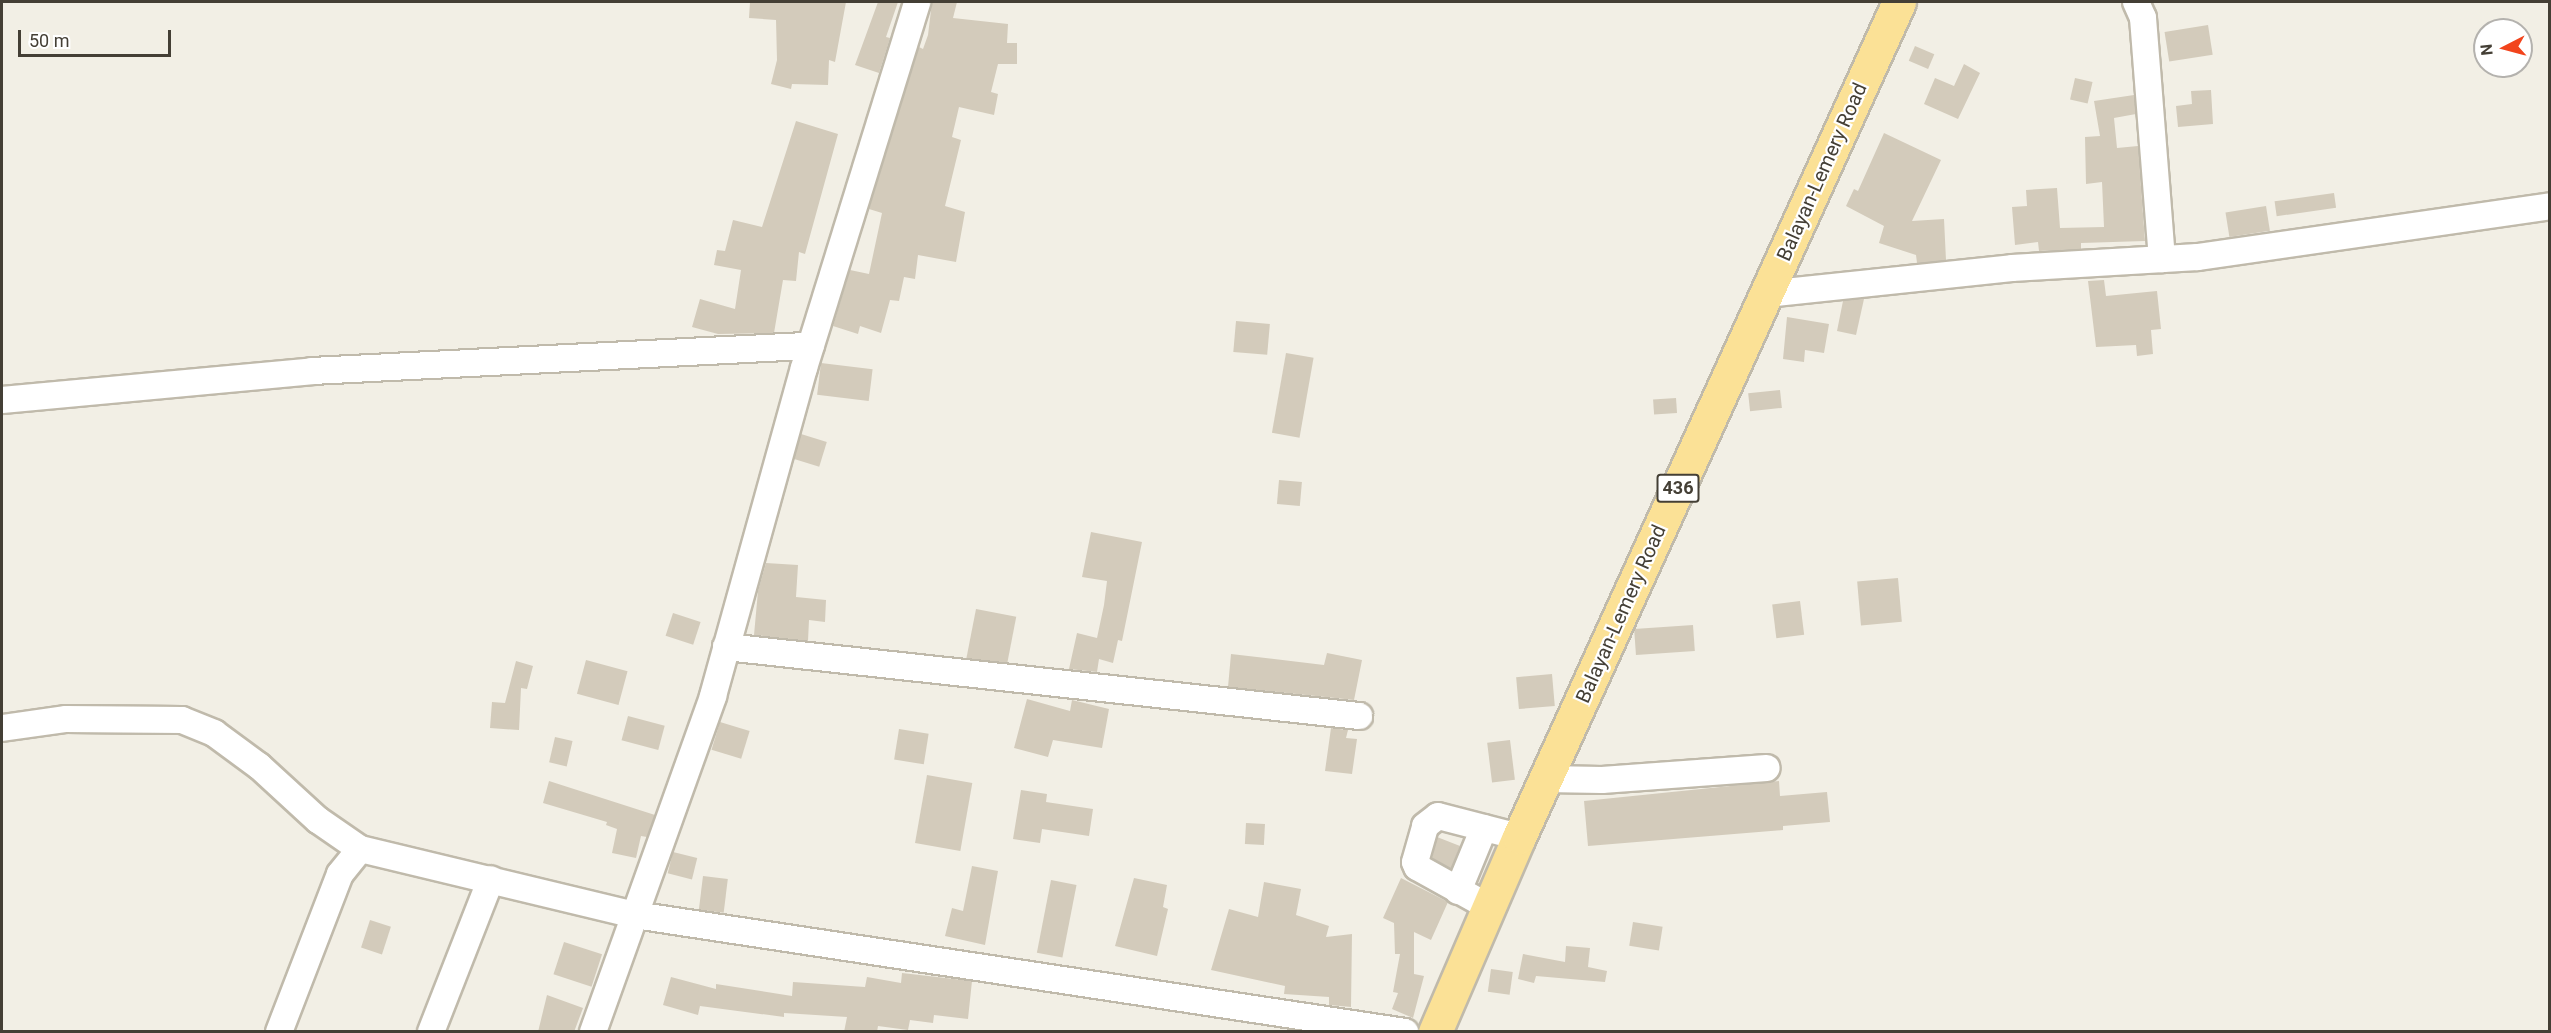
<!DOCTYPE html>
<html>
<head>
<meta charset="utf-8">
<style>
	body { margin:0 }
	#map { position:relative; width:2551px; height:1033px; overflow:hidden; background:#f2efe5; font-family:Roboto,sans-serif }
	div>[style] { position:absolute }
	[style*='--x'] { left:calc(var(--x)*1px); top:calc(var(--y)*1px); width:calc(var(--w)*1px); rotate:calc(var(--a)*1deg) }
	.building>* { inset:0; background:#d3cbbb; transform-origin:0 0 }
	.roads { filter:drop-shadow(2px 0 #c0baab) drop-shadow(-2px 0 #c0baab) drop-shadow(0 2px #c0baab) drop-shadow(0 -2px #c0baab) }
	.minor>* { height:26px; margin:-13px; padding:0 13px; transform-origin:13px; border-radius:13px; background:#fff }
	.major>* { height:33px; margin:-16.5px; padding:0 16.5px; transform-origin:16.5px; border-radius:16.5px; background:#fbe196 }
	span { translate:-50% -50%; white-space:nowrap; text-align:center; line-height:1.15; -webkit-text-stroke:4.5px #fff; paint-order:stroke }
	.shield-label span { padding:2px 4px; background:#fff; border:2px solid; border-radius:4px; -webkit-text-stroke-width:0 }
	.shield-label { font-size:18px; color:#443f35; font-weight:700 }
	.street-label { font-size:20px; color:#443f35 }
	.frame { position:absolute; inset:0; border:3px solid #443f35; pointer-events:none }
	.north { position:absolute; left:2473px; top:18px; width:60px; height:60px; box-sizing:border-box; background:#fff; border:2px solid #b4b2ae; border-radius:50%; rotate:264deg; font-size:16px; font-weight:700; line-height:24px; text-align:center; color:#443f35 }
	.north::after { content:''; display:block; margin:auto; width:21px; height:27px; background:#f2441c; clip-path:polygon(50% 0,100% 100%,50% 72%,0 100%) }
	.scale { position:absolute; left:18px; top:30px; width:153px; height:27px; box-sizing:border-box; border:3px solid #443f35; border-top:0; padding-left:8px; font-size:18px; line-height:21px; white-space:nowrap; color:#443f35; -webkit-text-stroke:4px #fff; paint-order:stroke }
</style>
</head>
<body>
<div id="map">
	<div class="building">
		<div style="clip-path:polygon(750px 2px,846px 2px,835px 62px,829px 60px,828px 85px,792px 84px,791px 89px,771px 84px,777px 60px,776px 20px,749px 18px)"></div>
		<div style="clip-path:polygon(878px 2px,898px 2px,886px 37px,890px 38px,879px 73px,855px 65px)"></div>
		<div style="clip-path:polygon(932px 2px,957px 2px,953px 18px,1008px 24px,1007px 43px,1017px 43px,1017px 64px,998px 64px,991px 92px,998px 94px,994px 115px,959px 107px,952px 137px,961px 140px,945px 206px,965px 212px,956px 262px,918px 255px,915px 279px,904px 277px,899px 301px,890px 300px,881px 333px,860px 326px,858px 334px,833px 326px,850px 270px,869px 274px,882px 213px,869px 209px,919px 47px,923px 49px,928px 35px)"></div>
		<div style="left:2208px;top:25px;width:30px;height:44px;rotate:81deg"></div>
		<div style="left:1915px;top:46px;width:21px;height:16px;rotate:23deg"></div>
		<div style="clip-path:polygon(1964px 64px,1980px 73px,1958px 119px,1924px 104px,1935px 78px,1954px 86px)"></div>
		<div style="left:2075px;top:78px;width:18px;height:22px;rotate:13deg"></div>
		<div style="clip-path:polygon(2211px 90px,2213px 124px,2178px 127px,2176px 106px,2192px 104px,2191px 91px)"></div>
		<div style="clip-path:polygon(2134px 95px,2136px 114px,2114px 118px,2117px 148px,2138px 146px,2145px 241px,2081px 243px,2081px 249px,2039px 251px,2038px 242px,2015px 245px,2012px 207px,2027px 206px,2026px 190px,2057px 188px,2060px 228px,2104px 227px,2102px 182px,2086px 184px,2085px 137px,2100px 136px,2094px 101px)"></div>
		<div style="clip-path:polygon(796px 121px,838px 134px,805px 254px,799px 252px,796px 281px,783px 280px,774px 333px,718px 334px,692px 327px,700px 299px,735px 309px,741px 270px,714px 265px,717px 250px,725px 251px,733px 220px,762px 227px)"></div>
		<div style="clip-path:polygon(1884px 133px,1941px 160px,1912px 221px,1944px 219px,1946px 260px,1917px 263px,1916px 255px,1879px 243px,1884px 226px,1846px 206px,1854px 189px,1858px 191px)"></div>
		<div style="left:2334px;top:193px;width:15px;height:60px;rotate:82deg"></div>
		<div style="left:2266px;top:206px;width:25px;height:41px;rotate:81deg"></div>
		<div style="clip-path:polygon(2104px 280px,2106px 296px,2157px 291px,2161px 329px,2151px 330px,2153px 354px,2137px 356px,2136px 345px,2096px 347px,2088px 281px)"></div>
		<div style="clip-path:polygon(1864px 299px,1856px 335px,1837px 331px,1843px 301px)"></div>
		<div style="clip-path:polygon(1787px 317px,1829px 324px,1824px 353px,1805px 350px,1804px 362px,1783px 359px)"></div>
		<div style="left:1236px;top:321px;width:34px;height:31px;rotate:5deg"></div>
		<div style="left:1286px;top:353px;width:28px;height:81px;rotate:10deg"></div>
		<div style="left:821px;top:363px;width:52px;height:32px;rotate:7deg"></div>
		<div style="left:1780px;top:390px;width:18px;height:32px;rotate:84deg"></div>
		<div style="left:1676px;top:398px;width:15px;height:23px;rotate:86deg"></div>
		<div style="left:801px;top:434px;width:27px;height:26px;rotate:17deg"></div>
		<div style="left:1279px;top:480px;width:23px;height:24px;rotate:5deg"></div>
		<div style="clip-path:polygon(1091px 532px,1142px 542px,1122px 641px,1118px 640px,1113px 663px,1099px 659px,1097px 672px,1069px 669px,1077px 633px,1097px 638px,1104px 605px,1107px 581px,1082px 577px)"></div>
		<div style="clip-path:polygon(766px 563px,798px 565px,796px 597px,826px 600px,825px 622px,809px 620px,808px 641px,754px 635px,758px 591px)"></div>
		<div style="left:1898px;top:578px;width:44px;height:41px;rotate:85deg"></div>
		<div style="left:1800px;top:601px;width:34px;height:28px;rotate:83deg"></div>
		<div style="left:976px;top:609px;width:41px;height:50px;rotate:11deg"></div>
		<div style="left:673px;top:613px;width:29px;height:24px;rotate:18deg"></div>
		<div style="left:1693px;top:625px;width:26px;height:59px;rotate:86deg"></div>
		<div style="clip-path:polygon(1327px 653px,1362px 660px,1354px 700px,1228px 687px,1231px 654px,1324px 665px)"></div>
		<div style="left:586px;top:660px;width:43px;height:35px;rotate:15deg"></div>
		<div style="clip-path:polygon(516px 661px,533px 666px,527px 689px,521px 688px,519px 730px,490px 728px,492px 702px,505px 703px)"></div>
		<div style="left:1552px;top:674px;width:32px;height:36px;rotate:85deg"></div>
		<div style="clip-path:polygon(1027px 699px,1070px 711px,1072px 700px,1109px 709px,1102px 748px,1053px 740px,1048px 757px,1014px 748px)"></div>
		<div style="left:628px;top:716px;width:38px;height:25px;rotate:15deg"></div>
		<div style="left:720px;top:722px;width:31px;height:29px;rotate:17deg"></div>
		<div style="clip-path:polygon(1331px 728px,1348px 730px,1346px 738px,1357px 739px,1352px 774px,1325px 771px)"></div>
		<div style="left:899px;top:729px;width:30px;height:31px;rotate:9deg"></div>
		<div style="left:555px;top:737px;width:18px;height:26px;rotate:13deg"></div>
		<div style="left:1510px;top:740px;width:40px;height:23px;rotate:83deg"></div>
		<div style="left:927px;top:775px;width:46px;height:69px;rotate:10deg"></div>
		<div style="clip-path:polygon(549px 781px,655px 815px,647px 837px,641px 836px,636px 858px,612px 853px,617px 829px,606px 825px,607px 822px,543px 803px)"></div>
		<div style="clip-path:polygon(1779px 781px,1780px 796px,1827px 792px,1830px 822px,1783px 826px,1783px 830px,1588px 846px,1584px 801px)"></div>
		<div style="clip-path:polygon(1021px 790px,1047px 794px,1046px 802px,1093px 809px,1089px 836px,1042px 829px,1040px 843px,1013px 839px)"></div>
		<div style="left:1246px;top:823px;width:19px;height:21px;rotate:3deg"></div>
		<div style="clip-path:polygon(1437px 837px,1460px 846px,1451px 869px,1432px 858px)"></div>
		<div style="left:673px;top:852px;width:25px;height:22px;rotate:14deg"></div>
		<div style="clip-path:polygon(972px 866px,998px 871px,985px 945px,945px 936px,952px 908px,963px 911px)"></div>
		<div style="left:703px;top:876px;width:25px;height:34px;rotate:7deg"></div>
		<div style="clip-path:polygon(1134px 878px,1167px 885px,1163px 907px,1168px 909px,1157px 956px,1115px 946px)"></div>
		<div style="clip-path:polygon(1401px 878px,1448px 902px,1431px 940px,1414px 932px,1414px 974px,1424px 976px,1413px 1018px,1392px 1009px,1398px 993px,1393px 992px,1400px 954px,1395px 954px,1394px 923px,1383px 918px)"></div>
		<div style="left:1051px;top:880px;width:26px;height:74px;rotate:11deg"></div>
		<div style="clip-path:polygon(1264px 882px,1301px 889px,1296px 915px,1329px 926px,1326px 937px,1352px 934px,1351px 1007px,1329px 1005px,1329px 997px,1284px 994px,1285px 986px,1211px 970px,1229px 909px,1258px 917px)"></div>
		<div style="left:370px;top:920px;width:22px;height:29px;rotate:18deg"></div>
		<div style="left:1633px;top:922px;width:30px;height:24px;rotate:9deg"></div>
		<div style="left:564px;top:942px;width:40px;height:34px;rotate:18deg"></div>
		<div style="clip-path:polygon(1566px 946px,1590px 948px,1588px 967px,1607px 971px,1605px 982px,1536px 976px,1534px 983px,1518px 979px,1523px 954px,1565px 962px)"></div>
		<div style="left:1491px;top:969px;width:22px;height:23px;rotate:8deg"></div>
		<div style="clip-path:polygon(902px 973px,972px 981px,968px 1019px,934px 1015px,933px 1023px,910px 1020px,908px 1030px,878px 1026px,877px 1032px,844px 1032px,847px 1017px,784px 1013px,784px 1017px,700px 1006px,698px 1015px,663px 1005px,671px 977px,716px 989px,716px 984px,792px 996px,793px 982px,865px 987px,867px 977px,901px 983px)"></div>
		<div style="clip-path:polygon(547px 995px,583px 1008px,574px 1032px,538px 1032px)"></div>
	</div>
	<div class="roads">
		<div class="minor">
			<div style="--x:2136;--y:2;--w:17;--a:66"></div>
			<div style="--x:2143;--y:18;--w:242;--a:85.5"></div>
			<div style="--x:1766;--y:294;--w:247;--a:-6"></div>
			<div style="--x:2012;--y:268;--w:186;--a:-3.4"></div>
			<div style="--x:2198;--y:257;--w:356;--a:-8.2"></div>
			<div style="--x:2;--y:400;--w:311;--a:-5.3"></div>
			<div style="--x:312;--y:371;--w:499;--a:-2.9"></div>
			<div style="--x:726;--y:647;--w:637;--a:6.22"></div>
			<div style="--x:2;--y:728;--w:65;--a:-8"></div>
			<div style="--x:66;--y:719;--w:116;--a:0.5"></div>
			<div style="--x:182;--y:720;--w:35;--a:22"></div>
			<div style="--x:214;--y:733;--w:56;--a:36.3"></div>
			<div style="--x:259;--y:766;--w:80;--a:42.5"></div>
			<div style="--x:318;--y:820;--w:51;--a:34.6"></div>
			<div style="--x:360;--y:849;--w:283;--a:13.5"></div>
			<div style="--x:635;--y:915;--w:779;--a:8.64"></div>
			<div style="--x:1546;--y:779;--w:56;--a:1"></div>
			<div style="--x:1602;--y:780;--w:165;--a:-4.2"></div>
			<div style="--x:1458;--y:891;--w:68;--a:-67.6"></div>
			<div style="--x:1489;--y:907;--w:82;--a:-150.9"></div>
			<div style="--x:1417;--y:867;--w:5;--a:-112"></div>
			<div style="--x:1415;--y:862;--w:37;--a:-74"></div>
			<div style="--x:1425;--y:826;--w:16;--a:-38"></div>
			<div style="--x:1438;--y:816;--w:84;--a:14.5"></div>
			<div style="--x:279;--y:1032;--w:169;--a:-68.9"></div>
			<div style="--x:340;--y:874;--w:32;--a:-51"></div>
			<div style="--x:431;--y:1032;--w:164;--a:-68.6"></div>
			<div style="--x:593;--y:1032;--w:357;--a:-70.3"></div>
			<div style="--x:713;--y:696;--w:340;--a:-74.5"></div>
			<div style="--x:804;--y:368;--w:383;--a:-72.8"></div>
		</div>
		<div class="major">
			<div style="--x:1435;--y:1032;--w:212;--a:-66.7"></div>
			<div style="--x:1519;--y:837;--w:917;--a:-65.53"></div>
		</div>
	</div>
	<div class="shield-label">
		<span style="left:1678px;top:488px">436</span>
	</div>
	<div class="street-label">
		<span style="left:1822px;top:172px;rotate:-66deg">Balayan-Lemery Road</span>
		<span style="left:1621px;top:614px;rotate:-66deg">Balayan-Lemery Road</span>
	</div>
	<div class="frame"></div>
	<div class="north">N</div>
	<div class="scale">50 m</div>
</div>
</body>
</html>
